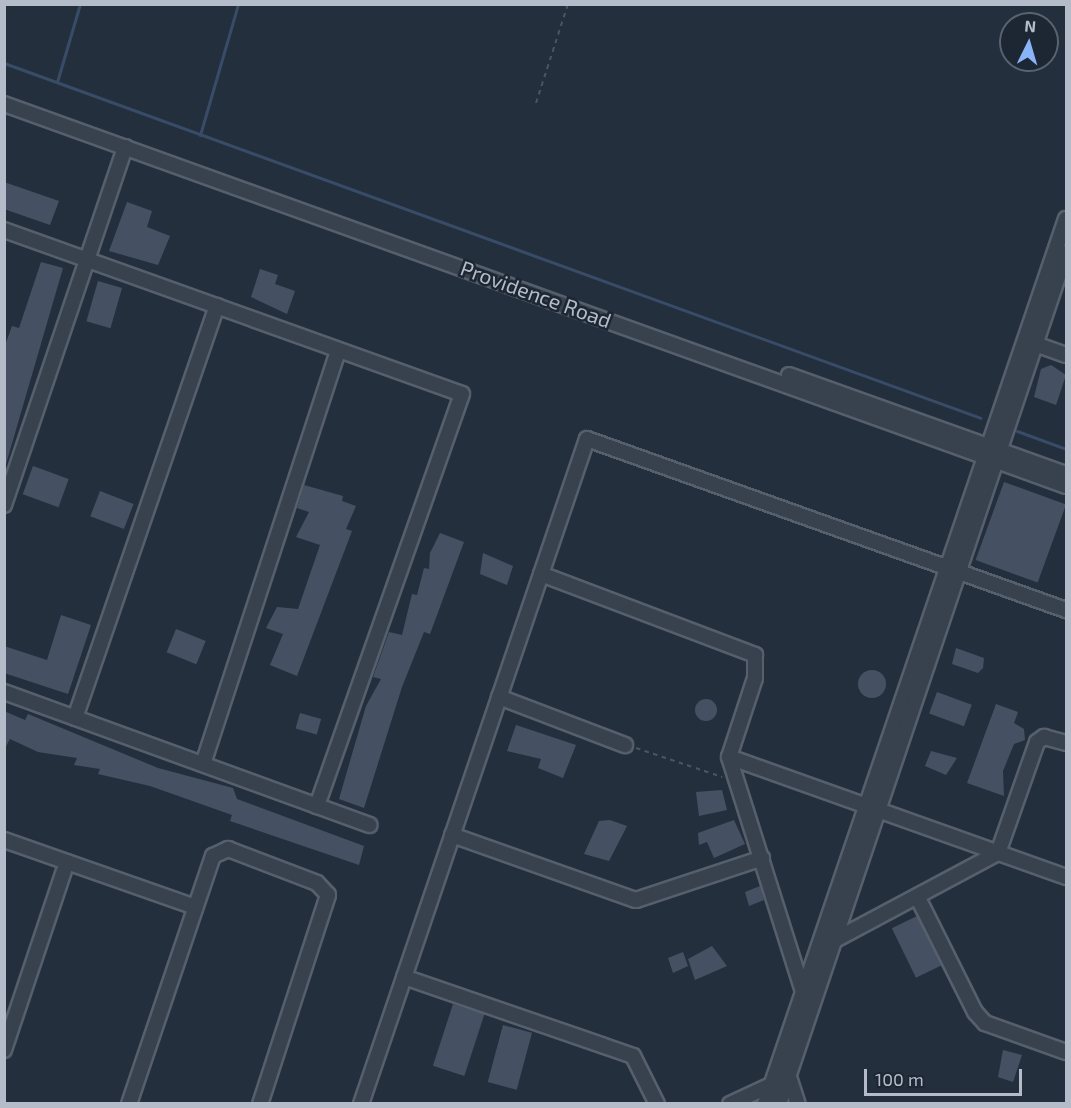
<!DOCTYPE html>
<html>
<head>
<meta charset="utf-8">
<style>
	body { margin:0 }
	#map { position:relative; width:1071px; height:1108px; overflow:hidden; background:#242f3e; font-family:"Exo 2",sans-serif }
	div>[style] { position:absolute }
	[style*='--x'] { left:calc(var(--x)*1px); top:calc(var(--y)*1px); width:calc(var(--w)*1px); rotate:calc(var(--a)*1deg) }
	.stream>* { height:3px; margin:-1.5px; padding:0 1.5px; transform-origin:1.5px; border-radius:1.5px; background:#394c67 }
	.building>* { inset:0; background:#455162; transform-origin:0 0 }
	.round { border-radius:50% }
	.path>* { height:2px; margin-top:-1px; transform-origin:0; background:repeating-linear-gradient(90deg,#44595c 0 4.5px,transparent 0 9px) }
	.roads { filter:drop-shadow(2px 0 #565f6c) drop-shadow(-2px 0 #565f6c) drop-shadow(0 2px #565f6c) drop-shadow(0 -2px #565f6c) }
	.minor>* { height:14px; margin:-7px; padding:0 7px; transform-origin:7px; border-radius:7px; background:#38414e }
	span { translate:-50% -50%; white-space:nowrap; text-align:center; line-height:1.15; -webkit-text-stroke:5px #1d2633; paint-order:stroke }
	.street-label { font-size:21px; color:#b4bcc9 }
	.frame { position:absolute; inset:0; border:6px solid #b4bcc9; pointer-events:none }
	.north { position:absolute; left:999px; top:12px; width:60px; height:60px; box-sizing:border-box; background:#1d2633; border:2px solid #59626f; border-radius:50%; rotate:5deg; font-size:16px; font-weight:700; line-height:24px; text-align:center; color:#b4bcc9 }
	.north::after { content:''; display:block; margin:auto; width:21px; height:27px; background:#8ab4f8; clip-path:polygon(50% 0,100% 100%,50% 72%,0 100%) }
	.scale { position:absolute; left:864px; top:1069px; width:158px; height:27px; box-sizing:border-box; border:3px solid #b4bcc9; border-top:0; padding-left:8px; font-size:18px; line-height:21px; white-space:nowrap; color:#b4bcc9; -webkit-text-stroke:4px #1d2633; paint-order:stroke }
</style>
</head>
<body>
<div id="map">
	<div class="stream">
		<div style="--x:4;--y:63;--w:1039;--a:19.97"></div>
		<div style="--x:57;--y:82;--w:81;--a:-73.6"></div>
		<div style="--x:200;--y:135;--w:136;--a:-73.8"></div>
		<div style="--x:1017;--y:431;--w:52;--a:20.2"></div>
	</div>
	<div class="building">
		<div style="clip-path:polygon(4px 182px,59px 201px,50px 225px,4px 209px)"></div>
		<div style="clip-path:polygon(127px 202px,152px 211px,147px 227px,170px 236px,158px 265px,109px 251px)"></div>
		<div style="clip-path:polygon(41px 262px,63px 268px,4px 471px,4px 348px,12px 326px,19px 328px)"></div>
		<div style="clip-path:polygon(260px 269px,278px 275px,275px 284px,295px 291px,287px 314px,251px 297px)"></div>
		<div style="left:98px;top:281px;width:25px;height:42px;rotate:16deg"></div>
		<div style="clip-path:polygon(1051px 365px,1066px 375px,1056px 405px,1034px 397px,1041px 369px)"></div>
		<div style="left:33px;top:466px;width:38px;height:30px;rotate:20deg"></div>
		<div style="left:1004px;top:482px;width:66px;height:83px;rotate:20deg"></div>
		<div style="clip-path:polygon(304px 485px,343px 496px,342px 501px,356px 506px,346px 529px,352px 531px,297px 676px,270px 665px,283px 634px,266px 628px,277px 607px,298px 609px,320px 545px,296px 537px,309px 512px,297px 508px)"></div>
		<div style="left:100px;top:491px;width:36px;height:27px;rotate:21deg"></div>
		<div style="clip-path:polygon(440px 533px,464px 542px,430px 634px,424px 632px,402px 687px,364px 808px,339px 799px,366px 706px,381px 679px,373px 677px,389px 632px,402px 635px,412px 594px,417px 595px,424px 568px,429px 569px,430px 553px)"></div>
		<div style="clip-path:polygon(483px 553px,513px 566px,507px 585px,480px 574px)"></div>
		<div style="clip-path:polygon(61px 615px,91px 625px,68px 694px,4px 673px,4px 646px,47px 660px)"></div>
		<div style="left:176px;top:629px;width:32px;height:25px;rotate:22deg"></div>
		<div style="clip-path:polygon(956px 648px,984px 658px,983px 668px,978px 673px,952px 664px)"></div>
		<div class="round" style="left:858px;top:670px;width:28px;height:28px"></div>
		<div style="left:937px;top:692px;width:37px;height:23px;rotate:20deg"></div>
		<div class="round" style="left:695px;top:699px;width:22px;height:22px"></div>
		<div style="clip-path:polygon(996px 704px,1018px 712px,1014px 723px,1024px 729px,1025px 740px,1014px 744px,1003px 771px,1004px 796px,967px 783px)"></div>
		<div style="clip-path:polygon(4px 711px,25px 720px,28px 714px,158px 768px,233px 788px,237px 799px,364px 846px,359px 865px,230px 821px,232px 815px,150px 786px,98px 774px,100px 769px,74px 765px,77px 758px,38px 752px,10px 739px,4px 750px)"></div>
		<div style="left:300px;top:713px;width:22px;height:16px;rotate:16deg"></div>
		<div style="clip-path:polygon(516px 725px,576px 745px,563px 778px,538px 768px,541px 759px,507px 751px)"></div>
		<div style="clip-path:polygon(931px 751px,957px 758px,946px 775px,925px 766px)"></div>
		<div style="clip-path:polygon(722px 790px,727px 810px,699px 816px,696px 792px)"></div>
		<div style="clip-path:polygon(610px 820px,627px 826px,609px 861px,584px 854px,599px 821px)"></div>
		<div style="clip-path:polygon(734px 820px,745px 844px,714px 858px,707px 842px,699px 845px,698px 833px)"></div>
		<div style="clip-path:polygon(760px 886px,764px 900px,749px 906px,745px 892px)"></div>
		<div style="left:917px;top:916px;width:55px;height:28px;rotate:64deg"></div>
		<div style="clip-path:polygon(712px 946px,727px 966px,695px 980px,688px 959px)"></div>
		<div style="clip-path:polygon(683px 952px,688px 966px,673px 973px,668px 958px)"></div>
		<div style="left:453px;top:1004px;width:33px;height:65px;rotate:18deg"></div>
		<div style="left:503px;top:1025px;width:30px;height:59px;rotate:15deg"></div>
		<div style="clip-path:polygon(1003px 1050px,1022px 1055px,1013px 1082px,998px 1077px)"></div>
	</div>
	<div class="path">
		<div style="--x:536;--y:103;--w:104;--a:-72.1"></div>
		<div style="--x:636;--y:748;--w:91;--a:18.6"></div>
	</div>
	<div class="roads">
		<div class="minor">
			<div style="--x:4;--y:104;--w:1129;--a:19.78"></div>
			<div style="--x:4;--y:230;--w:486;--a:19.7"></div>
			<div style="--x:462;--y:394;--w:437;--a:109.4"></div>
			<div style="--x:1027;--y:341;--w:41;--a:19.7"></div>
			<div style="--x:789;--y:375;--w:294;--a:19.7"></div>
			<div style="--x:4;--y:505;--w:378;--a:-71.3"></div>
			<div style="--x:541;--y:574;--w:229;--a:20.7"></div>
			<div style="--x:755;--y:655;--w:23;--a:90"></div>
			<div style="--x:755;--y:678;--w:83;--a:108.2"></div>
			<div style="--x:729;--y:757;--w:245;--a:72.5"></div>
			<div style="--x:4;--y:692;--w:389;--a:20"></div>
			<div style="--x:499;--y:697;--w:135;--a:20.9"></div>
			<div style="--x:75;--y:718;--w:436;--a:-71"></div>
			<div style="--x:729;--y:757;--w:358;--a:19.6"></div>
			<div style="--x:203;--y:764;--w:435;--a:-71.9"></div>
			<div style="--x:452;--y:835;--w:195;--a:19.5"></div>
			<div style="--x:636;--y:900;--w:133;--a:-18.4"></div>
			<div style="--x:4;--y:840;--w:202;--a:19.3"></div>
			<div style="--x:918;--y:898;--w:127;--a:63.4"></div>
			<div style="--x:975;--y:1012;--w:15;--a:48"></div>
			<div style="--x:985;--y:1023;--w:86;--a:19.7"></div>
			<div style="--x:833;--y:941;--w:187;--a:-28.1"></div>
			<div style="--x:998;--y:853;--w:118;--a:-70.6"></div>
			<div style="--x:1037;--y:742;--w:9;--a:-36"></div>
			<div style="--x:1044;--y:737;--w:23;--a:15"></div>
			<div style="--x:404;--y:977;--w:242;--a:19"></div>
			<div style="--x:633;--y:1056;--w:54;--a:63.4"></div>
			<div style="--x:4;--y:1050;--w:198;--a:-71.5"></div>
			<div style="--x:789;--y:1077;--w:28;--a:72"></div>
			<div style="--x:129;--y:1104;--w:262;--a:-71.3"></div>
			<div style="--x:213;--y:856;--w:17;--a:-25"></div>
			<div style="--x:228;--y:849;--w:95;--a:20.9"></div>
			<div style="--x:317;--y:883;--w:16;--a:47"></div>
			<div style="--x:328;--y:895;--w:220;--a:108"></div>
			<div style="--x:361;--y:1104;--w:702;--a:-71.23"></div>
			<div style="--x:587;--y:439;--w:509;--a:19.65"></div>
			<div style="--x:730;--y:1104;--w:45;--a:-24.9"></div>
			<div style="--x:765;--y:1104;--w:935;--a:-71.22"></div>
			<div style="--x:779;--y:1104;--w:898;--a:-71.36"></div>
		</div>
	</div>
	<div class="street-label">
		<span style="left:536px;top:294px;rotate:20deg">Providence Road</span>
	</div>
	<div class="frame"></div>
	<div class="north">N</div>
	<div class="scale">100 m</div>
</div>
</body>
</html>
